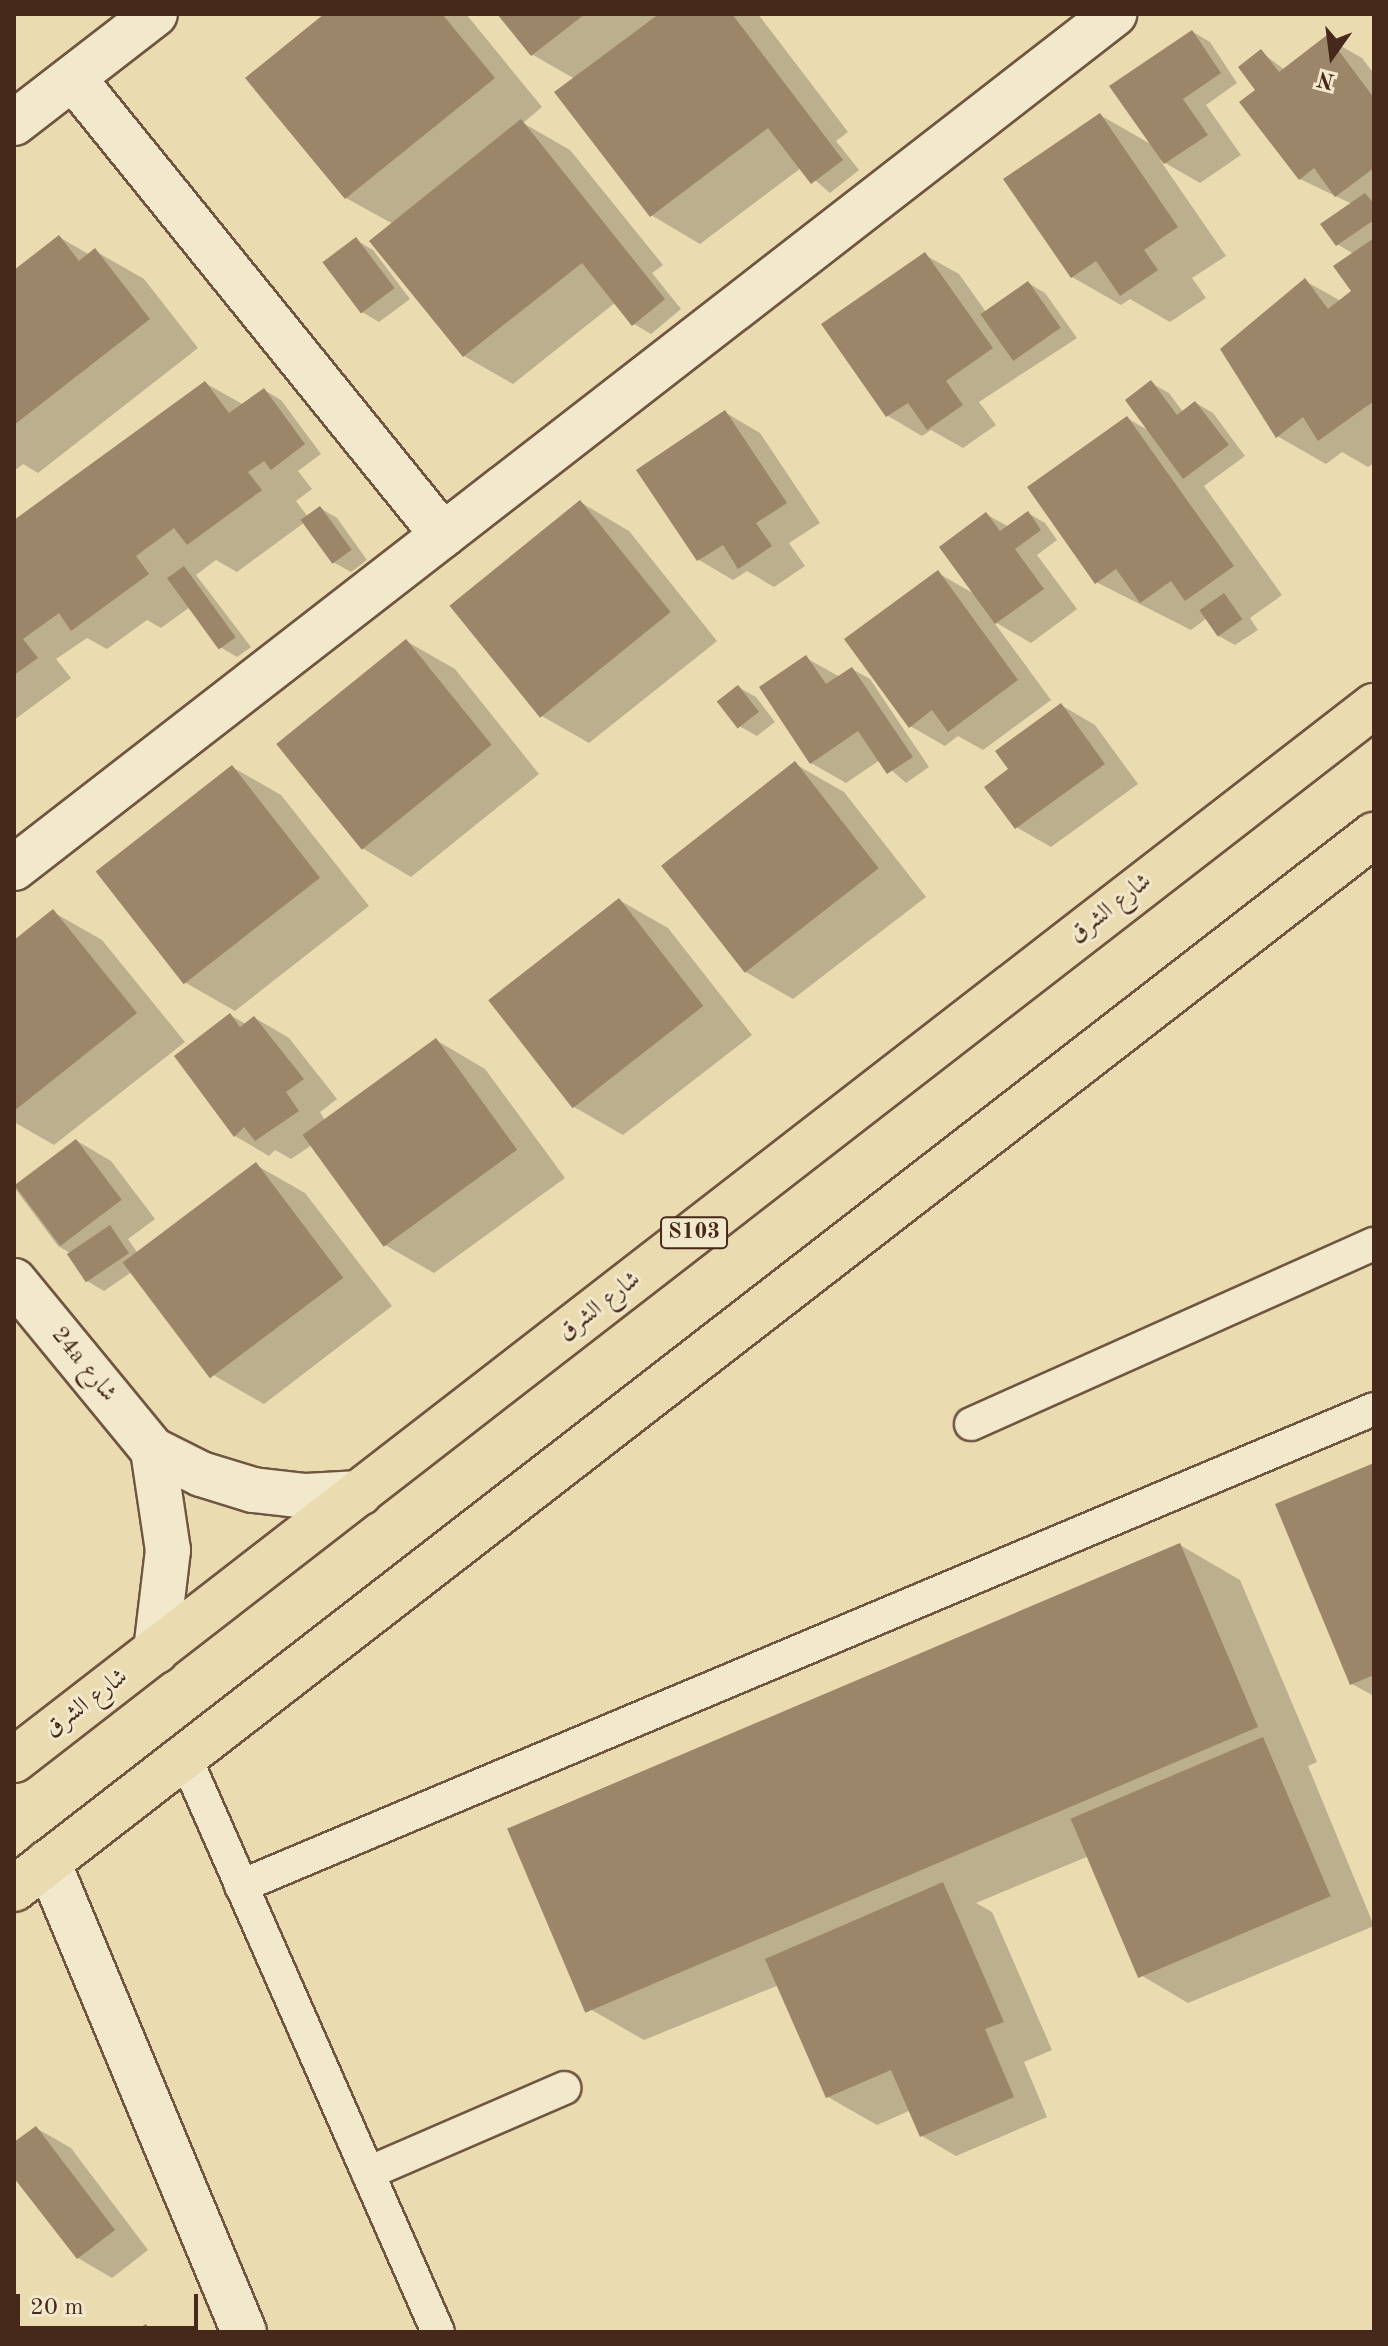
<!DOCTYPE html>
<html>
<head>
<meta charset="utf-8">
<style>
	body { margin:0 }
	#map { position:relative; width:1388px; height:2346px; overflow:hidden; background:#ebdbb1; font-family:"Old Standard TT",Amiri,serif }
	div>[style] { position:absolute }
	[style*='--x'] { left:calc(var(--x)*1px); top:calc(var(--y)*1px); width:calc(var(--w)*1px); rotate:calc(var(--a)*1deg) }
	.shadow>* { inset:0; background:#0003 }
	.building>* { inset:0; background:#9c8669; transform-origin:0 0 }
	.roads { filter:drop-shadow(2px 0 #705640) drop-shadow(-2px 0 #705640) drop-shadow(0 2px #705640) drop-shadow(0 -2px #705640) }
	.lane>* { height:32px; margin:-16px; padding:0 16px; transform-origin:16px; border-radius:16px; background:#f2e8cc }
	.street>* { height:44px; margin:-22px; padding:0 22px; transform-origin:22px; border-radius:22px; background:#f2e8cc }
	.primary>* { height:44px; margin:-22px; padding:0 22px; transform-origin:22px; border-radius:22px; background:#ebdbb1 }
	span { translate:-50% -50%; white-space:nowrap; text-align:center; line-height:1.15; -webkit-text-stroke:6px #f2e8cc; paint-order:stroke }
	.shield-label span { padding:2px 6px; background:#f2e8cc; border:2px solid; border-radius:6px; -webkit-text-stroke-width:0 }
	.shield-label { font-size:22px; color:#47291b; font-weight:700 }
	.street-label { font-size:24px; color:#47291b }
	.frame { position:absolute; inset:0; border:16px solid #47291b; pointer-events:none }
	.north { position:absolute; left:1292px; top:16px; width:80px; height:80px; -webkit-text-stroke:6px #f2e8cc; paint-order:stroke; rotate:194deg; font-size:22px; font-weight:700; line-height:32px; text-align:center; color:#47291b }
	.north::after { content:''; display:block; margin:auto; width:28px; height:36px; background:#47291b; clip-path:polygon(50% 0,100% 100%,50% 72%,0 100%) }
	.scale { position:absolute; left:16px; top:2294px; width:182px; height:36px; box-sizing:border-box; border:4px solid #47291b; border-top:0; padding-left:10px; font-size:24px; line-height:28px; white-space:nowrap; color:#47291b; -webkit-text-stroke:6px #f2e8cc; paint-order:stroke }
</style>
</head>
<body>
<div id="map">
	<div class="shadow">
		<div style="clip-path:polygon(328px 14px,466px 14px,542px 107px,523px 123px,570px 150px,663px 265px,652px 273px,681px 309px,651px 334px,634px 324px,616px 302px,513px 384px,464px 356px,393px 224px,346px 198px)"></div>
		<div style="clip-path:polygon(500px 14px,758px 14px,848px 132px,836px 141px,859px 170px,830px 193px,801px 168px,700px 244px,651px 215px,575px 79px,533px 55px)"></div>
		<div style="clip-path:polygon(1193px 32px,1210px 42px,1237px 83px,1206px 105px,1241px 155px,1200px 183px,1160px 160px,1226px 256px,1192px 278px,1206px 298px,1170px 322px,1130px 299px,1121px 305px,1072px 277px,1100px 115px,1154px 146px)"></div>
		<div style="clip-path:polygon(1327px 38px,1362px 58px,1374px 74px,1374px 463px,1368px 467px,1342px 452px,1326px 464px,1277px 436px,1305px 281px,1341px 301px,1354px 291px,1354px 254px,1337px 244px,1352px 204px,1300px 179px,1257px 90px,1261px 52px,1285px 70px)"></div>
		<div style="clip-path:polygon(59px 237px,90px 255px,95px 251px,144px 279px,198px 348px,38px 473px,23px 464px,14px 471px,14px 273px)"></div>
		<div style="clip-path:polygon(356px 240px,373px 250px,410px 299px,379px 322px,362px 312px)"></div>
		<div style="clip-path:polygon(925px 255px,959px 274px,986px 312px,1028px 283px,1045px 293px,1077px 338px,979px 402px,996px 425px,963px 448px,931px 430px,922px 436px,888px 416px)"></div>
		<div style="clip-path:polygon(205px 383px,244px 405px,264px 390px,281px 400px,321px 454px,298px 471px,312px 489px,296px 501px,308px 517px,320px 508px,337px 518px,367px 560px,351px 572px,333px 562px,305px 522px,237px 572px,216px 560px,196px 575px,251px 647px,237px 657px,220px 647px,190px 607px,161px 628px,147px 620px,107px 649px,87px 638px,56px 659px,71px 678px,14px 720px,14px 523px)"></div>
		<div style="clip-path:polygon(1151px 383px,1169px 393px,1183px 412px,1196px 403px,1213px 413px,1245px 456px,1204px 486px,1282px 595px,1250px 618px,1258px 630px,1235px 645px,1217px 635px,1207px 618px,1191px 630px,1096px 582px,1127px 418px,1151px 432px)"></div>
		<div style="clip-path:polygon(726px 413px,760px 433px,820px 523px,789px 543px,805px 566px,774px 587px,747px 571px,733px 580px,699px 560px)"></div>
		<div style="clip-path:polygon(580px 502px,629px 531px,717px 641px,589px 743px,540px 715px)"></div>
		<div style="clip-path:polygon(1028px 513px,1045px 523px,1057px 540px,1037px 555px,1077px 609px,1031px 643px,993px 621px,1051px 700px,983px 750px,958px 736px,945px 746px,910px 726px,938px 573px,976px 595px,986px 514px,1009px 527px)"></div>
		<div style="clip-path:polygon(406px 641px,455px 669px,539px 774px,411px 877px,362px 848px)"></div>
		<div style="clip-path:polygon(806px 658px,840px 677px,852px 669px,870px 679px,929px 767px,906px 783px,880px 760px,846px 783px,811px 763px)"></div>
		<div style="clip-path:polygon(738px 687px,756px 697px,775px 722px,757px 736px,739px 726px)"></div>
		<div style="clip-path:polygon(1061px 705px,1095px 725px,1138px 784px,1051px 847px,1016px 827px,1011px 769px)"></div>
		<div style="clip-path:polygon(795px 764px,844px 792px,926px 897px,793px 999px,744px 971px)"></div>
		<div style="clip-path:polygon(232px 767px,281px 795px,369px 906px,235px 1011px,186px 983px)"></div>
		<div style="clip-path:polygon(619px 900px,668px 928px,752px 1035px,623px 1135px,574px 1107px,490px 999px)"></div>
		<div style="clip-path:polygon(53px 912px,102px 940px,185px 1042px,54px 1145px,14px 1122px,14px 943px)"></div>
		<div style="clip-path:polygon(230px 1015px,246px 1024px,255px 1018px,289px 1038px,337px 1099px,320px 1112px,326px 1122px,436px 1040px,485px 1069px,565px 1178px,434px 1273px,385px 1245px,312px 1145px,291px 1159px,275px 1150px,269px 1156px,235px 1136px)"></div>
		<div style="clip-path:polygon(77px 1141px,111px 1161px,155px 1219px,128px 1239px,139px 1255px,256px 1165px,305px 1193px,392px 1306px,264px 1404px,215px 1376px,133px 1271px,104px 1291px,87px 1281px,72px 1254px,58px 1246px,14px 1187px)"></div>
		<div style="clip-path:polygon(1374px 1465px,1374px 1696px,1352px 1684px)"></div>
		<div style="clip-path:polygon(1180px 1545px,1240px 1580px,1317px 1762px,1308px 1766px,1374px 1926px,1188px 2003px,1139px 1974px,1089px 1856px,976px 1903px,992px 1912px,1052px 2050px,1024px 2062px,1047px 2117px,956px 2156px,922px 2136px,911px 2110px,877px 2125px,828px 2097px,779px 1985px,644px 2040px,583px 2005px)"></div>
		<div style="clip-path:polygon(36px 2128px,71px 2148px,148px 2250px,112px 2278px,78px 2258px,14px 2175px,14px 2145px)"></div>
		<div style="clip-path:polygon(14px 2292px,20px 2300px,14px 2304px)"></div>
	</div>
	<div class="building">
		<div style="clip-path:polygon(324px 14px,442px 14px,495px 78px,345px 199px,245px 78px)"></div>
		<div style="clip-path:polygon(497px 14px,585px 14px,531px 56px)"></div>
		<div style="clip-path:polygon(659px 14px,732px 14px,843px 160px,811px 184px,768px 128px,650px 217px,554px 92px)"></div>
		<div style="clip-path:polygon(1192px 30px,1221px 73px,1183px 99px,1208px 135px,1164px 164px,1109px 86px)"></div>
		<div style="clip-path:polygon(1327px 35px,1374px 98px,1374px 168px,1335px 197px,1314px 168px,1299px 180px,1239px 102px,1255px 90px,1238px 67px,1261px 49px,1279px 72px)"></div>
		<div style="clip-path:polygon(1100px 113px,1178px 227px,1144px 250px,1158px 270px,1120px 296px,1096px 261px,1071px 278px,1003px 179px)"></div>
		<div style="clip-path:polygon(521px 119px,665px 299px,632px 326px,582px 263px,463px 357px,369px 241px)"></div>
		<div style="clip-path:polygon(1365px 193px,1374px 204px,1374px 220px,1336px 246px,1320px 224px)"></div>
		<div style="clip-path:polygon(59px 235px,79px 261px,95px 248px,150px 319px,14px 425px,14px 270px)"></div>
		<div style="left:356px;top:237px;width:64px;height:42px;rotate:53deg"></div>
		<div style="clip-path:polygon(1374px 238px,1374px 401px,1318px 441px,1303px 417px,1276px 438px,1220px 349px,1305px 278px,1328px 309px,1351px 291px,1333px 266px)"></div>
		<div style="clip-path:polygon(925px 252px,993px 348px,946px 381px,963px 405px,927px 430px,908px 403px,886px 417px,821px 324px)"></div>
		<div style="left:1028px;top:281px;width:57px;height:58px;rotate:55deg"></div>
		<div style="clip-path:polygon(1151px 380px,1177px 415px,1195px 401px,1229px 445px,1183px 479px,1125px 400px)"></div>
		<div style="clip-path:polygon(205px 381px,229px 413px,264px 388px,305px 444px,271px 470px,264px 461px,248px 472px,262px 490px,187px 545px,174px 528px,136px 556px,149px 574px,71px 631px,59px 613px,23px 639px,38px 658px,14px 675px,14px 520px)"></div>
		<div style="clip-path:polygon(725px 410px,787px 503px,756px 523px,772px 546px,738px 569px,723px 545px,697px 561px,636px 470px)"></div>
		<div style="clip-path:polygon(1127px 416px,1234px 566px,1185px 601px,1171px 581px,1140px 603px,1116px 569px,1095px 584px,1027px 487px)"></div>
		<div style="left:580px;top:500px;width:144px;height:168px;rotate:51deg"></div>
		<div style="left:320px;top:506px;width:54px;height:24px;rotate:54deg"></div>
		<div style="clip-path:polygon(1028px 511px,1041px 530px,1015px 549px,1044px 589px,995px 624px,939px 547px,986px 512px,1000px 531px)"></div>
		<div style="left:184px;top:566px;width:88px;height:21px;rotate:54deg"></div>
		<div style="clip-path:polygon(938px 570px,1018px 680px,948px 732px,932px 710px,909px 728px,844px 639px)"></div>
		<div style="left:1224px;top:593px;width:32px;height:30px;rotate:55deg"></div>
		<div style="left:406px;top:639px;width:136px;height:167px;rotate:51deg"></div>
		<div style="clip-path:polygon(806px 655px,826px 684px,852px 667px,913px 757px,887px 774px,858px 731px,810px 764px,759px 687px)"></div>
		<div style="left:738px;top:685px;width:34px;height:27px;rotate:52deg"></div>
		<div style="clip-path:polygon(1061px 703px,1105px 764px,1015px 829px,984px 787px,1008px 769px,995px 751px)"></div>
		<div style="left:795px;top:761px;width:136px;height:170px;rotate:52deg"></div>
		<div style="left:232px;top:765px;width:143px;height:173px;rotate:52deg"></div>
		<div style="left:619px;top:898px;width:137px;height:166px;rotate:52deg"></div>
		<div style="clip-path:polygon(53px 909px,137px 1013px,14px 1111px,14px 940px)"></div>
		<div style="clip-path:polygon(230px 1013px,240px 1027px,254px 1016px,304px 1079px,286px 1092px,299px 1111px,255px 1141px,244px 1127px,234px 1137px,174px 1056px)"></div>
		<div style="left:436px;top:1038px;width:138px;height:165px;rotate:54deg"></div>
		<div style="left:76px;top:1139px;width:76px;height:77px;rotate:53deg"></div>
		<div style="left:256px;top:1162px;width:145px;height:167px;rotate:53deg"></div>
		<div style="left:110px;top:1225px;width:34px;height:52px;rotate:56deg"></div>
		<div style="clip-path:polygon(1374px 1463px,1374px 1675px,1350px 1685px,1275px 1504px)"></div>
		<div style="left:1180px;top:1543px;width:200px;height:731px;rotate:67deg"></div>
		<div style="left:1263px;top:1737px;width:173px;height:209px;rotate:67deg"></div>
		<div style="clip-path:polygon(943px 1882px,1004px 2022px,985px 2029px,1014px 2097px,920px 2137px,891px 2070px,826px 2098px,765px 1959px)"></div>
		<div style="clip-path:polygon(36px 2126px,115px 2230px,77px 2259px,14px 2178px,14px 2142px)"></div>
		<div style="clip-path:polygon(146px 2324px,151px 2332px,132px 2332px)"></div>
	</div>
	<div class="roads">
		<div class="lane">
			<div style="--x:971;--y:1424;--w:441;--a:-24.1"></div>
			<div style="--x:185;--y:1757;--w:628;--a:66.25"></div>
			<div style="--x:241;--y:1886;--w:1229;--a:-22.83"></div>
			<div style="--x:368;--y:2173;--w:214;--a:-23.4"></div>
		</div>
		<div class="street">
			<div style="--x:73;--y:78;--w:588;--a:51.01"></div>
			<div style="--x:14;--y:123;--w:178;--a:-37.7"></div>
			<div style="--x:14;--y:868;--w:1393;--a:-37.82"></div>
			<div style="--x:14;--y:1281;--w:219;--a:50.6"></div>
			<div style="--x:153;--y:1450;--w:54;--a:26.6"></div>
			<div style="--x:201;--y:1474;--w:54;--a:17.1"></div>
			<div style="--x:253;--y:1490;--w:53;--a:6.5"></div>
			<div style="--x:306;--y:1496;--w:54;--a:-3.2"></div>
			<div style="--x:153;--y:1450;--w:101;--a:81.5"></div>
			<div style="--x:168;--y:1550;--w:102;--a:96.8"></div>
			<div style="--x:48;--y:1862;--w:509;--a:67.36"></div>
		</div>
		<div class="primary">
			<div style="--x:14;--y:1760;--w:1721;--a:-37.78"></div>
			<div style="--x:14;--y:1889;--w:1721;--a:-37.78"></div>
		</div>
	</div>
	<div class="shield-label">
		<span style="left:694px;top:1233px">S103</span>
	</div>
	<div class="street-label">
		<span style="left:1111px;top:909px;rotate:-38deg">شارع الشرق</span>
		<span style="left:600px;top:1307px;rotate:-38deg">شارع الشرق</span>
		<span style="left:83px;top:1365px;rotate:51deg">24a شارع</span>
		<span style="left:87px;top:1704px;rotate:-37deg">شارع الشرق</span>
	</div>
	<div class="frame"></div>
	<div class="north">N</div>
	<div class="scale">20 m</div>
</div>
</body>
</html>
